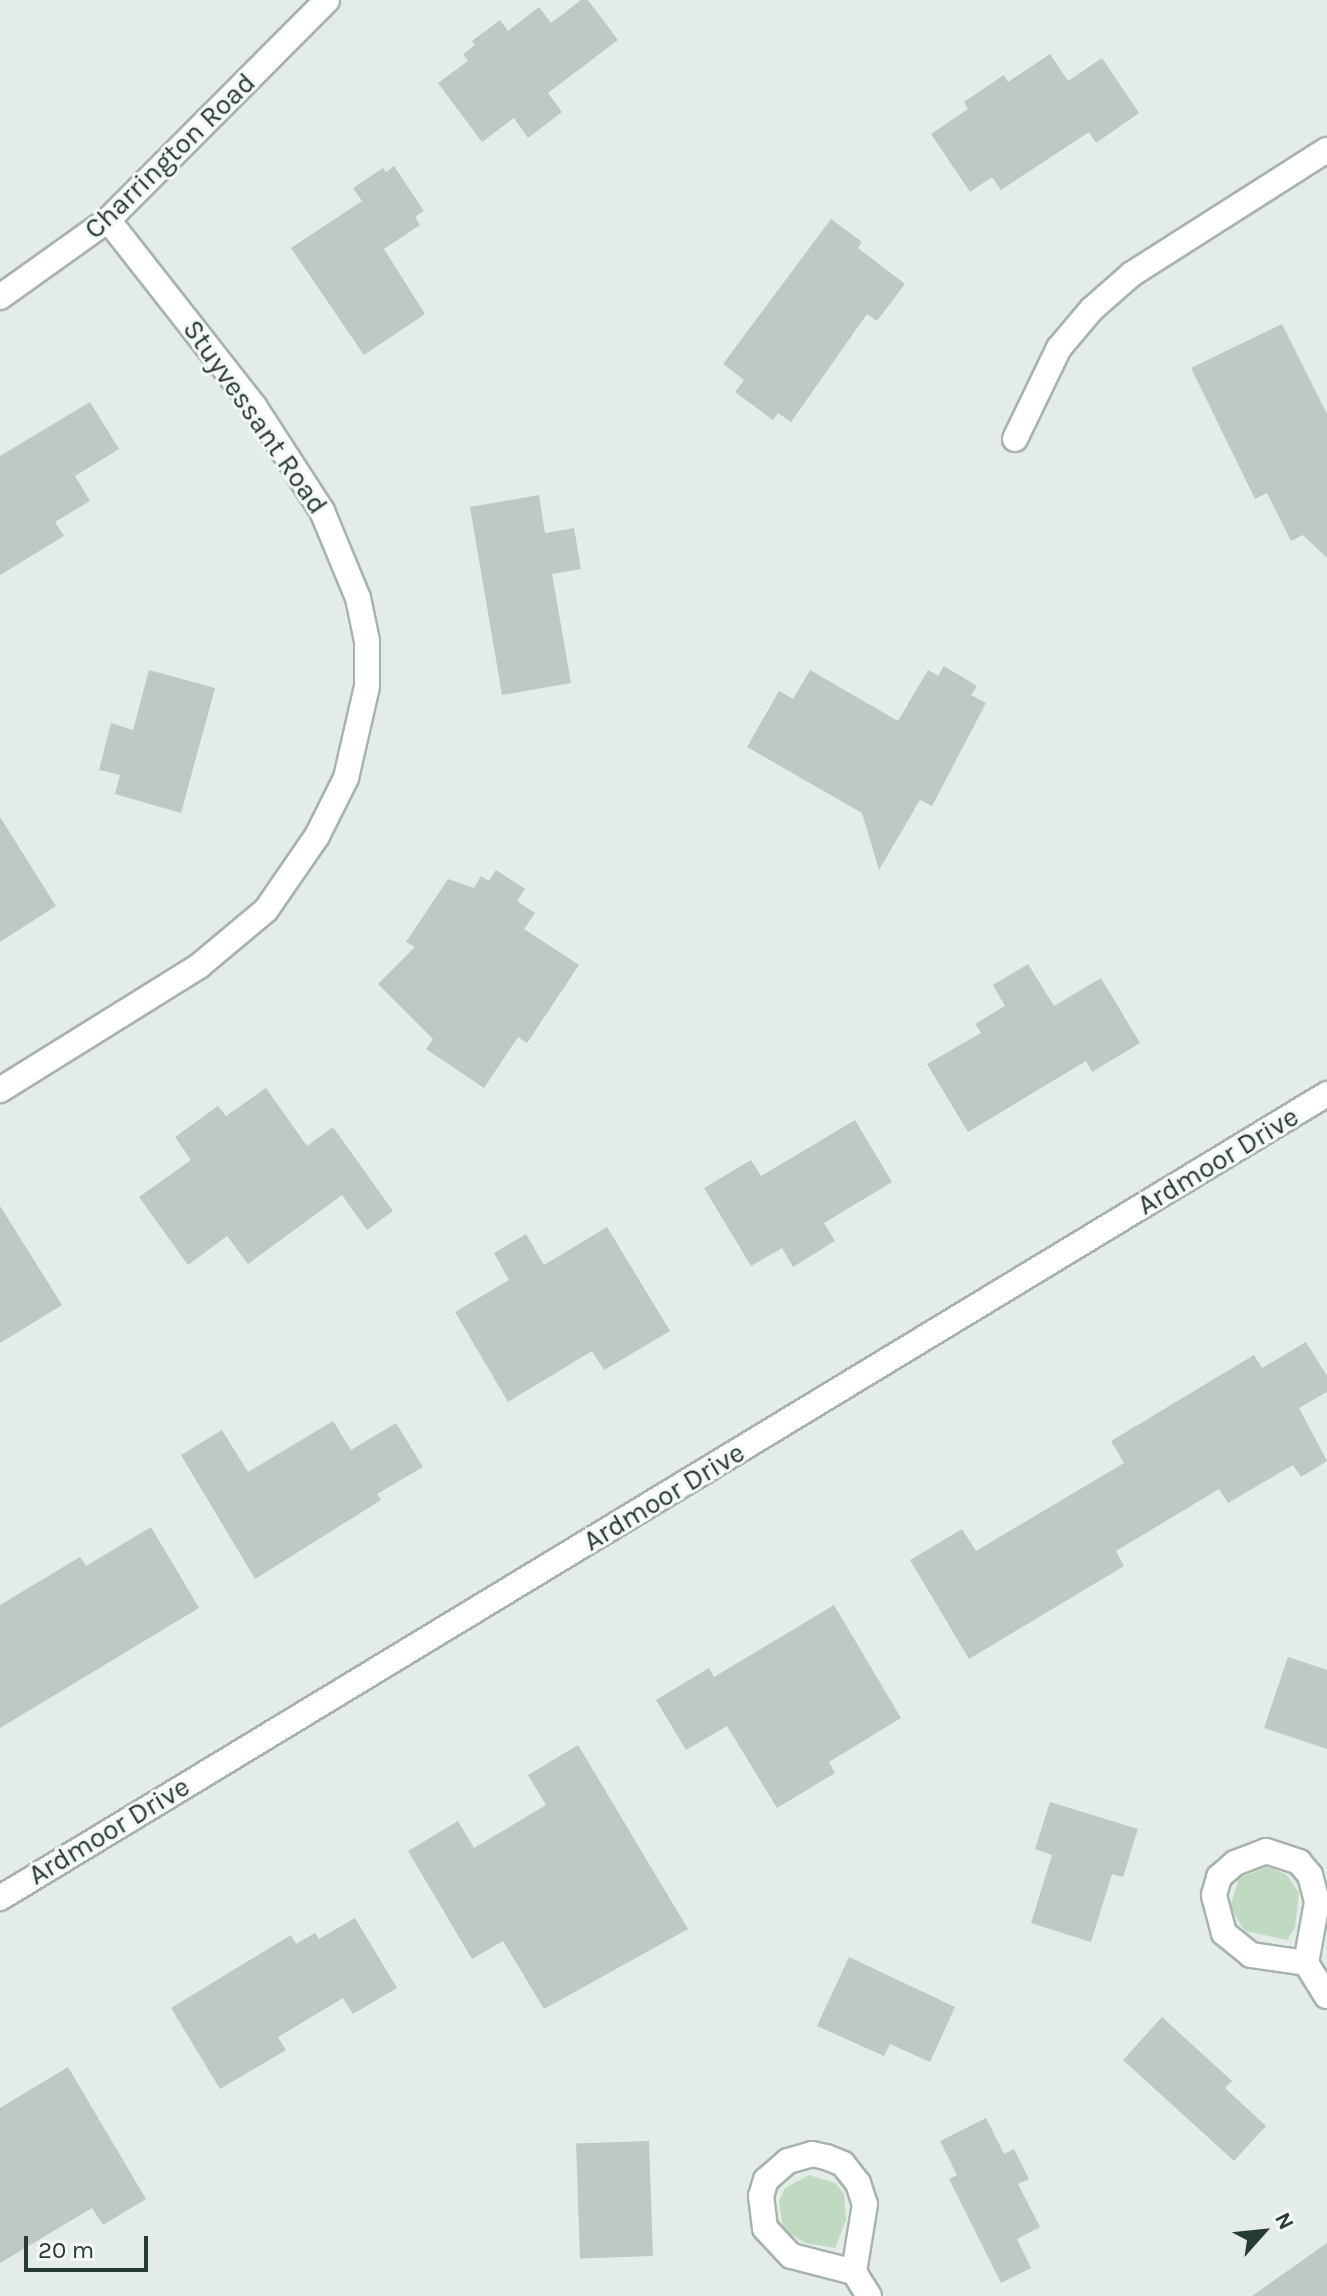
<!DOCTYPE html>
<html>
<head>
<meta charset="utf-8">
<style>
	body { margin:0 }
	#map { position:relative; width:1327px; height:2296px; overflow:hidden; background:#e4ece7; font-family:Karla,sans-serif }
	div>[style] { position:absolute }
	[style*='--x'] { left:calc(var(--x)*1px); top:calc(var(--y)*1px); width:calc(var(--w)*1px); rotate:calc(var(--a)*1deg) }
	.green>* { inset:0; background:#c0dac2 }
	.building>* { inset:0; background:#bdc9c2; transform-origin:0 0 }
	.roads { filter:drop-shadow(2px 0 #a7b3ad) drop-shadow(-2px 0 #a7b3ad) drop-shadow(0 2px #a7b3ad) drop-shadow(0 -2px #a7b3ad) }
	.minor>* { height:24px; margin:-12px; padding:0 12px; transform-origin:12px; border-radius:12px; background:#fff }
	span { translate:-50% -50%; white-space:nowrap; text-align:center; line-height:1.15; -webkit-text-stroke:6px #f4f9f6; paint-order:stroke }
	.street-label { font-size:28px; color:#263b31 }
	.north { position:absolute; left:1223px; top:2192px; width:80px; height:80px; -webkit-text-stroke:6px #f4f9f6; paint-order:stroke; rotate:63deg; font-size:22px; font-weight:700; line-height:32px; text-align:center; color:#263b31 }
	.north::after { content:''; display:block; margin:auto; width:28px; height:36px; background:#263b31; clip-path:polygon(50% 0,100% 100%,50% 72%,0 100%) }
	.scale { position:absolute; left:24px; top:2236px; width:124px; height:36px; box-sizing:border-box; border:4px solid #263b31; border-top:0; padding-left:10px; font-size:24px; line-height:28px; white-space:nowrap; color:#263b31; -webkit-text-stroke:6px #f4f9f6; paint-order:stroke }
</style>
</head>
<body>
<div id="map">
	<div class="green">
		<div style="clip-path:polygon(1267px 1867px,1286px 1874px,1299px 1893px,1295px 1928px,1287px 1940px,1245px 1931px,1230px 1907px,1239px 1878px)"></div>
		<div style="clip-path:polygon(809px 2175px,835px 2183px,844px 2194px,846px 2220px,835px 2248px,805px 2243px,783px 2229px,779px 2201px,785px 2188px)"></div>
	</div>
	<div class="building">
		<div style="clip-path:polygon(581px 0,588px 0,618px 40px,548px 93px,562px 112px,528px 138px,514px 118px,482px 142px,438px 83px,468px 61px,463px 54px,475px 45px,472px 41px,500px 20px,508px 31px,539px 7px,551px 23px)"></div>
		<div style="clip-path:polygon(1050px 54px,1068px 81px,1102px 58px,1139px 113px,1096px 143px,1089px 132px,1001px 190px,992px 177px,970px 192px,931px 134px,968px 109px,964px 102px,1004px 75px,1008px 82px)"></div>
		<div style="clip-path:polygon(394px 166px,424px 211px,415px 217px,420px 225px,384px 249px,425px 314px,364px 355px,291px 248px,362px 201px,353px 188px,383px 168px,386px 172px)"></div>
		<div style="clip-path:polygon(831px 219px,862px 242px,858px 248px,905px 284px,877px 321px,867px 314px,791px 422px,778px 413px,773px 420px,735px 392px,744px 380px,723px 364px)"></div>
		<div style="clip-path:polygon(1282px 324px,1327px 414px,1327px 558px,1303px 535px,1291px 541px,1267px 493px,1255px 499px,1191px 368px)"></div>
		<div style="clip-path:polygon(90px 402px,119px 449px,75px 476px,90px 501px,55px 522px,64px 536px,0 575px,0 456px)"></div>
		<div style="clip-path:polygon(539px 495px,545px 533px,574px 528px,581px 569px,552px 574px,571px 683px,502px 695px,470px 507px)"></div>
		<div style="clip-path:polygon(944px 666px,977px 686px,971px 695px,986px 703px,932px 806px,920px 800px,879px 870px,862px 813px,747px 747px,779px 691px,793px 699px,810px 670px,898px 721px,928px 670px,938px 676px)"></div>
		<div style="clip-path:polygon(149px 670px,215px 688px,181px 813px,115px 794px,120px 775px,99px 770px,111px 723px,133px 730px)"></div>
		<div style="clip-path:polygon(0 817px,56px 906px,0 942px)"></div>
		<div style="clip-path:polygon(496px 870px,525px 889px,517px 901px,535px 913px,524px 929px,579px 965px,527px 1043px,518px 1037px,484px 1088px,426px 1049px,433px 1039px,378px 984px,415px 947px,406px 942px,448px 879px,474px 888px,481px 876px,489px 881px)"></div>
		<div style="clip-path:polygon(1028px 964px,1054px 1006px,1101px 978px,1140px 1043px,1092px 1072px,1086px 1061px,968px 1132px,927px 1064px,981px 1033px,975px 1024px,1005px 1006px,993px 985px)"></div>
		<div style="clip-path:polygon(266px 1088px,307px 1146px,333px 1127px,393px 1211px,367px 1230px,342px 1195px,248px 1264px,227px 1236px,188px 1265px,139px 1197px,191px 1160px,175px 1137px,218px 1106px,226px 1116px)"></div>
		<div style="clip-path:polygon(855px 1120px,892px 1182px,824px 1223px,835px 1241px,793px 1267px,782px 1248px,751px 1266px,704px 1188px,751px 1160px,761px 1176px)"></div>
		<div style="clip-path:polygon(0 1206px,62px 1305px,0 1343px)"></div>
		<div style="clip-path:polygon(607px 1227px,670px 1331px,604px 1370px,592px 1351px,508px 1402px,455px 1312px,509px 1280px,494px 1253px,526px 1234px,544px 1265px)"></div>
		<div style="clip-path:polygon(1306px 1342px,1327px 1376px,1327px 1392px,1299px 1408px,1327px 1461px,1301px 1477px,1293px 1465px,1228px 1503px,1219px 1489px,1116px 1551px,1124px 1566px,969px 1659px,910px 1560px,962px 1529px,976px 1551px,1124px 1463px,1111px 1441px,1254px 1355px,1262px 1368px)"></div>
		<div style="clip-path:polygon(333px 1421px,351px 1450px,396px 1423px,423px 1467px,377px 1494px,381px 1500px,255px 1579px,181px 1455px,222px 1430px,248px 1472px)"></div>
		<div style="clip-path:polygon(151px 1527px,199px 1608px,0 1728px,0 1605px,80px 1557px,86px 1566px)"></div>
		<div style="clip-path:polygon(834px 1605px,901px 1718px,829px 1762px,835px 1773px,777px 1808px,727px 1726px,686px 1750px,656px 1700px,709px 1668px,714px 1677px)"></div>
		<div style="clip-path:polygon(1288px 1657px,1327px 1670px,1327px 1749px,1264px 1728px)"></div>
		<div style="clip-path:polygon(578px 1745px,688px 1929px,544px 2009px,503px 1941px,472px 1959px,408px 1851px,458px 1821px,474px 1848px,546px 1805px,528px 1775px)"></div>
		<div style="clip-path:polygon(1050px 1802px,1138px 1829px,1123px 1877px,1112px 1874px,1091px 1942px,1031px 1923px,1052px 1855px,1035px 1849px)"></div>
		<div style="clip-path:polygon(355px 1918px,397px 1988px,353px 2014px,343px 1998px,278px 2037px,286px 2050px,220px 2089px,171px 2008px,291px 1935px,296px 1944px,315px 1933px,319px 1939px)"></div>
		<div style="clip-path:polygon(849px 1957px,955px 2007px,930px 2062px,890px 2044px,884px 2056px,817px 2026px)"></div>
		<div style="clip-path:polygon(1162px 2017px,1232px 2081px,1225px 2088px,1266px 2126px,1234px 2161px,1123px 2060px)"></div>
		<div style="clip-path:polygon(68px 2067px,146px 2199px,103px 2225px,92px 2208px,0 2263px,0 2108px)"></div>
		<div style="clip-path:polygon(986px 2118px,1004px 2154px,1014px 2149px,1029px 2179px,1018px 2184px,1040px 2227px,1017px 2239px,1031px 2268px,1001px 2283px,949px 2179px,957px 2175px,940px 2141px)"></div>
		<div style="left:649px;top:2141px;width:115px;height:73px;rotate:88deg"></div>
		<div style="clip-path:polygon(1327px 2243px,1327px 2296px,1252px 2296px)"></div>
	</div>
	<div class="roads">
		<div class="minor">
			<div style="--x:0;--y:297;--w:133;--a:-35.5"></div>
			<div style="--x:108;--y:220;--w:310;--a:-45.1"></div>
			<div style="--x:1015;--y:439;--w:101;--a:-64.2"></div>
			<div style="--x:1059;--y:348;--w:51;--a:-49.8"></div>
			<div style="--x:1092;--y:309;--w:53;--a:-41.2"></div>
			<div style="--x:1132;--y:274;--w:231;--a:-32.5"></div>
			<div style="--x:0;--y:1090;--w:234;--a:-31.9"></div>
			<div style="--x:199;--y:966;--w:87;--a:-39.9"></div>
			<div style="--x:266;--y:910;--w:90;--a:-55.4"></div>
			<div style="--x:317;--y:836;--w:65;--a:-63.4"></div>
			<div style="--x:346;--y:778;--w:94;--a:-77.1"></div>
			<div style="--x:367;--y:686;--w:45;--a:-90"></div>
			<div style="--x:367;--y:641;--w:44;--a:-101.8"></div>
			<div style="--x:358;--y:598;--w:94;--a:-112.5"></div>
			<div style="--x:322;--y:511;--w:125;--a:-122.9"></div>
			<div style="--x:254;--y:406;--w:236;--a:-128.1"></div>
			<div style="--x:0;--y:1898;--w:1552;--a:-31.21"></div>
			<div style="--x:1306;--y:1963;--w:56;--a:-171.7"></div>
			<div style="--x:1251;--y:1955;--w:35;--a:-141"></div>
			<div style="--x:1224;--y:1933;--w:39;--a:-105"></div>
			<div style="--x:1214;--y:1895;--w:19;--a:-74"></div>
			<div style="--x:1219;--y:1877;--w:21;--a:-41"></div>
			<div style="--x:1235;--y:1863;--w:33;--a:-21"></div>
			<div style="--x:1266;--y:1851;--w:35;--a:18"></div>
			<div style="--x:1299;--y:1862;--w:17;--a:50"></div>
			<div style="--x:1310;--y:1875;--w:28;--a:75"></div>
			<div style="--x:1317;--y:1902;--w:62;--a:100.2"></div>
			<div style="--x:1306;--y:1963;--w:39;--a:58"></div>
			<div style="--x:854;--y:2272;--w:65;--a:-165.7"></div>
			<div style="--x:791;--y:2256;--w:38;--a:-133"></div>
			<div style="--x:765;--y:2228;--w:32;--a:-97"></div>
			<div style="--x:761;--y:2196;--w:17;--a:-73"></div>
			<div style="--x:766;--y:2180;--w:29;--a:-41"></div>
			<div style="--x:788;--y:2161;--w:25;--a:-16"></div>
			<div style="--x:812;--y:2154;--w:14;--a:12"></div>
			<div style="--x:826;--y:2157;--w:18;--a:22"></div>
			<div style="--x:843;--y:2164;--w:24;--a:52"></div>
			<div style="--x:858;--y:2183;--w:22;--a:72"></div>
			<div style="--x:865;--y:2204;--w:69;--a:99.2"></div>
			<div style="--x:854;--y:2272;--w:28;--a:58"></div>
		</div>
	</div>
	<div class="street-label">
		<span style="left:170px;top:156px;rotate:-44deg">Charrington Road</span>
		<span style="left:255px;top:417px;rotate:55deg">Stuyvessant Road</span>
		<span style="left:1218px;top:1161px;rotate:-31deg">Ardmoor Drive</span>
		<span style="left:664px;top:1497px;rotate:-31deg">Ardmoor Drive</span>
		<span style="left:109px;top:1831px;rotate:-31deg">Ardmoor Drive</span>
	</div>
	<div class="north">N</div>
	<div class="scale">20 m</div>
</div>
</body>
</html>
